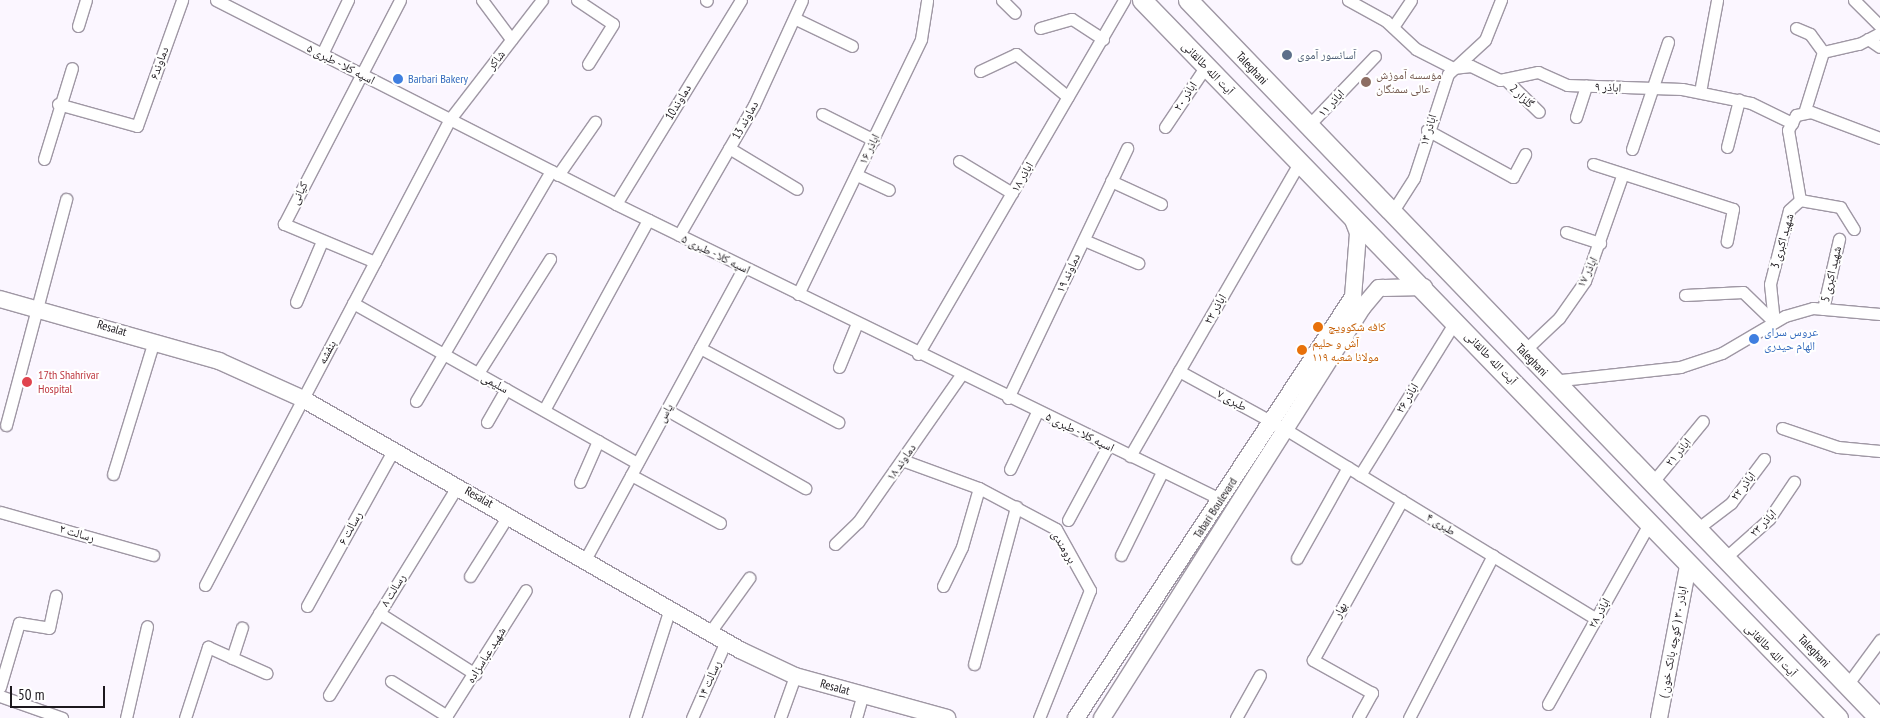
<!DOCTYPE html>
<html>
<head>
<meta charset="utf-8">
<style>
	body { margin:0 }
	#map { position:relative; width:1880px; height:718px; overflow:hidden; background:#fbf6ff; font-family:"PT Sans Narrow","Noto Naskh Arabic",sans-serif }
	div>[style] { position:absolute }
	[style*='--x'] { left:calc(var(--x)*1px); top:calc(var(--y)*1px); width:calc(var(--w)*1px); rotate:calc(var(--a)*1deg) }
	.roads { filter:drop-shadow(1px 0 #9f97a4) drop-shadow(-1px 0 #9f97a4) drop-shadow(0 1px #9f97a4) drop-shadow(0 -1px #9f97a4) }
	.minor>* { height:11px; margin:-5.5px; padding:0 5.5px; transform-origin:5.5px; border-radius:5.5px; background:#fff }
	.secondary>* { height:16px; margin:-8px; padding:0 8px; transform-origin:8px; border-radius:8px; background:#fff }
	.primary>* { height:19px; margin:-9.5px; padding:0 9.5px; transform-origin:9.5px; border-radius:9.5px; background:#fff }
	.dots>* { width:14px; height:14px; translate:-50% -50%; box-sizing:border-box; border:2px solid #fff; border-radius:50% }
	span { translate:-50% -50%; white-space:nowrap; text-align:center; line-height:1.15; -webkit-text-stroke:4px #fff; paint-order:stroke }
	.service-label { font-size:12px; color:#4e5e75 }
	.left { translate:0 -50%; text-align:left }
	.street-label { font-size:12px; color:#1c181d }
	.education-label { font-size:12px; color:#785e54 }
	.shop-label { font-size:12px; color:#366cbe }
	.food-label { font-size:12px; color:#c56008 }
	.health-label { font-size:12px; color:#be3a42 }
	.scale { position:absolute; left:10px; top:686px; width:95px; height:22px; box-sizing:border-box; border:2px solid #1c181d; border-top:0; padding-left:6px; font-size:15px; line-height:18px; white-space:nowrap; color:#1c181d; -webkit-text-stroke:4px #fff; paint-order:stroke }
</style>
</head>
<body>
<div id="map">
	<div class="roads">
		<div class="minor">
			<div style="--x:216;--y:0;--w:449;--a:27"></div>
			<div style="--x:616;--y:204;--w:672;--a:26.03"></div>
			<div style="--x:482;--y:0;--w:49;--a:53.4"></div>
			<div style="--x:577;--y:0;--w:43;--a:33.7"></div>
			<div style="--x:613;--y:24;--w:47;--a:122"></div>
			<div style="--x:706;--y:0;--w:1;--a:45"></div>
			<div style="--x:1002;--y:0;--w:18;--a:45"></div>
			<div style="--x:1348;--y:0;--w:43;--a:28.9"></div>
			<div style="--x:1386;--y:21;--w:41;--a:43"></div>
			<div style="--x:1416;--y:49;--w:42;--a:27.2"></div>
			<div style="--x:1453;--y:68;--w:18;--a:-6"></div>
			<div style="--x:1471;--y:66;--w:32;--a:26"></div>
			<div style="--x:1500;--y:80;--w:39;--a:-12"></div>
			<div style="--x:1538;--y:72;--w:32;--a:24"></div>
			<div style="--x:1567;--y:85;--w:115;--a:2"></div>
			<div style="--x:1682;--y:89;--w:70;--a:11.5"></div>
			<div style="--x:1751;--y:103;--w:46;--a:26"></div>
			<div style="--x:1854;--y:0;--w:37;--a:45"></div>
			<div style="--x:796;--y:19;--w:62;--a:25.7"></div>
			<div style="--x:78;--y:26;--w:27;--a:-73"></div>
			<div style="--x:1393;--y:27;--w:32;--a:-56"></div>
			<div style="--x:1040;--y:28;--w:33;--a:-16"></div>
			<div style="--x:1072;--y:19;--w:37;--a:33"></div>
			<div style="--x:1796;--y:28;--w:15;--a:23"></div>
			<div style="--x:1810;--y:34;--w:22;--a:54"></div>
			<div style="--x:1868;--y:39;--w:14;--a:34"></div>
			<div style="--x:322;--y:54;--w:60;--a:-64.3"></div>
			<div style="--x:980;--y:71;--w:40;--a:-25"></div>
			<div style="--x:1016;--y:54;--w:67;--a:39.6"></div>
			<div style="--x:1505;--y:79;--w:47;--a:44.1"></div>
			<div style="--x:1700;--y:92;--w:94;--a:-79.5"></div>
			<div style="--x:58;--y:104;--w:82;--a:15.6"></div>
			<div style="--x:137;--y:126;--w:134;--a:-70.3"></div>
			<div style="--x:1804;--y:113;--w:64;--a:-72.7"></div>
			<div style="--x:1823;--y:52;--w:37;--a:-13"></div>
			<div style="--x:1859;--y:44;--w:24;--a:-28"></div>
			<div style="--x:822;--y:114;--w:58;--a:26.6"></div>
			<div style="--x:1576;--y:117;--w:33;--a:-72"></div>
			<div style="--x:1165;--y:127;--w:73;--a:-56.1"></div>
			<div style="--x:1307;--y:127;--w:98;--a:-46.2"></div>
			<div style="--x:1427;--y:130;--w:98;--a:28.7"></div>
			<div style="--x:1513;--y:177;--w:26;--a:-62"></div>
			<div style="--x:1727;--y:147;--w:49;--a:-75.7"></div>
			<div style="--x:729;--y:148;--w:79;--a:31.1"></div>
			<div style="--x:1632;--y:149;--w:113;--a:-71.4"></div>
			<div style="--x:44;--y:159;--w:95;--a:-72.9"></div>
			<div style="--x:959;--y:161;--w:62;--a:31.1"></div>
			<div style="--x:1593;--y:164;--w:147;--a:17.8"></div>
			<div style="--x:1733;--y:209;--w:33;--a:101"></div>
			<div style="--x:558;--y:175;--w:65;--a:-55.1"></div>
			<div style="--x:857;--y:175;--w:35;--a:25"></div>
			<div style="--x:1111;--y:181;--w:55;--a:24.7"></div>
			<div style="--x:1800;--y:200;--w:71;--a:-99.7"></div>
			<div style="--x:1788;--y:130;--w:17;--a:-62"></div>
			<div style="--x:1796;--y:115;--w:15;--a:-11"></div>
			<div style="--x:1811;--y:112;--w:74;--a:20.6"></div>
			<div style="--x:616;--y:204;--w:239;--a:-58.5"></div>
			<div style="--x:1391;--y:214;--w:43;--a:-57.4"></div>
			<div style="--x:1414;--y:178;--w:109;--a:-71.9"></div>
			<div style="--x:1448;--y:74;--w:50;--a:-42.6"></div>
			<div style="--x:1485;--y:40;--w:43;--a:-68.2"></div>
			<div style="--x:1566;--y:232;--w:36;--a:18"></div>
			<div style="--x:679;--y:235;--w:150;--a:-60"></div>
			<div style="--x:754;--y:105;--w:115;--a:-65.4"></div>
			<div style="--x:1084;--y:240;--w:59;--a:23.1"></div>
			<div style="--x:375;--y:262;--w:99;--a:-157.3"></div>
			<div style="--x:284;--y:224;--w:252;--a:-62.6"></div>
			<div style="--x:798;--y:294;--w:283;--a:-64.2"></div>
			<div style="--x:921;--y:39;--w:39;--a:-81"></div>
			<div style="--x:1685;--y:295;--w:58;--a:-3"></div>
			<div style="--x:1743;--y:292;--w:43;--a:44.1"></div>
			<div style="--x:296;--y:302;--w:66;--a:-66.9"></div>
			<div style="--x:353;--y:303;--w:326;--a:29.4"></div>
			<div style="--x:1823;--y:309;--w:72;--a:-77.1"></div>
			<div style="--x:1774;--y:322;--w:38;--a:-96"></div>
			<div style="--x:1770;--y:284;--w:76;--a:-75.6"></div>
			<div style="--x:1789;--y:210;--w:15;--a:-42"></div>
			<div style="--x:1800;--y:200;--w:41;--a:9.9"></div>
			<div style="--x:1840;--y:207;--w:26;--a:58"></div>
			<div style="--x:700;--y:348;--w:157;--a:28.2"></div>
			<div style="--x:1524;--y:351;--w:48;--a:-43.3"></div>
			<div style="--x:1559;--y:318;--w:45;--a:-54.9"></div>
			<div style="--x:1585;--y:281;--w:111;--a:-70.6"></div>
			<div style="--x:918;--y:354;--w:410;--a:-59.8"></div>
			<div style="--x:839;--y:367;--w:48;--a:-67.8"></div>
			<div style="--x:1179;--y:371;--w:121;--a:28.7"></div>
			<div style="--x:1285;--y:429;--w:364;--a:31.4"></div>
			<div style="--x:478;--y:373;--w:135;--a:-57.7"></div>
			<div style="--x:1552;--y:381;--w:129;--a:-6.2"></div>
			<div style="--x:1680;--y:367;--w:44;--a:-18.4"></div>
			<div style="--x:1722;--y:353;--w:73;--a:-30.4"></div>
			<div style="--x:1785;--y:316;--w:29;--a:-16"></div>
			<div style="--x:1813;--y:308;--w:67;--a:5.1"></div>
			<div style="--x:1008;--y:398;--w:277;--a:-64.5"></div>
			<div style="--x:416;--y:401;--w:267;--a:-59.6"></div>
			<div style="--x:544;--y:410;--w:217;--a:-61.3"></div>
			<div style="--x:667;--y:410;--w:159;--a:29.5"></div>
			<div style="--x:487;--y:422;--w:38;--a:-60"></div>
			<div style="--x:6;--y:425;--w:234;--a:-75.1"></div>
			<div style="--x:1782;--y:428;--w:59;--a:18.7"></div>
			<div style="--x:1838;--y:447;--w:42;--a:5.4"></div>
			<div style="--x:1130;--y:456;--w:340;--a:-60"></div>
			<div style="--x:902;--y:460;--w:82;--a:20"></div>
			<div style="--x:979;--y:488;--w:87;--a:28"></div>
			<div style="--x:1056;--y:529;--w:70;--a:60.9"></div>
			<div style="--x:1090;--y:590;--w:138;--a:111.7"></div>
			<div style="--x:1010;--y:469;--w:63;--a:-64.7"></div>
			<div style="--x:113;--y:474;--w:139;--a:-72.9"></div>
			<div style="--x:631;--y:475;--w:101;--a:28.3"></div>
			<div style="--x:1360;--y:475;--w:180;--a:-58.2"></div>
			<div style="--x:580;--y:482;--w:45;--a:-66.3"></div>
			<div style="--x:1652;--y:483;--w:80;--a:-50.6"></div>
			<div style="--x:0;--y:512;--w:159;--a:15.7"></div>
			<div style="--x:1068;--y:520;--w:84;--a:-61.6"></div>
			<div style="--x:1697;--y:529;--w:43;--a:-37.4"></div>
			<div style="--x:1731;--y:503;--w:55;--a:-53.1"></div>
			<div style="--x:835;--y:544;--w:32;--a:-44"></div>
			<div style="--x:858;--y:522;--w:179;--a:-55"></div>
			<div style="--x:1121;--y:555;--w:93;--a:-63.7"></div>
			<div style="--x:586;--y:558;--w:331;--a:-61.5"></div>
			<div style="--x:1297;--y:558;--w:104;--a:-60.7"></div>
			<div style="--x:1725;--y:558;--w:59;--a:-41.6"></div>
			<div style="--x:1769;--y:519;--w:45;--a:-56"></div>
			<div style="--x:470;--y:576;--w:73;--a:-57.8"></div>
			<div style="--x:205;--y:585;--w:526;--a:-62.27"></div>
			<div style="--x:450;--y:119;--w:150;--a:-52.3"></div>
			<div style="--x:943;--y:586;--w:43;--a:-64"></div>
			<div style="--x:962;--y:547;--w:61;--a:-73.9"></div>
			<div style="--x:307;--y:606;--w:179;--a:-61"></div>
			<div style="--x:379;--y:613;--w:114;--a:32.4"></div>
			<div style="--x:710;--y:632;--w:67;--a:-54.2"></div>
			<div style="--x:232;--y:658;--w:32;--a:-72"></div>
			<div style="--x:974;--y:664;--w:163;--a:-75"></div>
			<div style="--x:391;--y:681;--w:66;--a:32"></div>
			<div style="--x:1847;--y:685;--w:56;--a:-53.7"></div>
			<div style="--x:0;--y:687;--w:67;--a:-73.5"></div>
			<div style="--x:19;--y:623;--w:30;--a:9"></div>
			<div style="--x:49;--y:628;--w:33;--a:-78"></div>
			<div style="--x:329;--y:695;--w:246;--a:-58.4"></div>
			<div style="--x:0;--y:696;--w:66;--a:19.5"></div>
			<div style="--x:1548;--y:704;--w:209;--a:-60.7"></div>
			<div style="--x:126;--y:718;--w:94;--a:-77.1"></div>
			<div style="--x:185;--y:718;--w:75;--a:-72.1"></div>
			<div style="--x:208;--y:647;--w:64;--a:24.1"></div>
			<div style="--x:445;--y:718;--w:151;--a:-57.7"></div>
			<div style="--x:635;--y:718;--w:115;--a:-72.3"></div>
			<div style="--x:692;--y:718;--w:84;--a:-66.2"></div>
			<div style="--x:780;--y:718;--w:45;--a:-70.3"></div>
			<div style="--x:856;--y:718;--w:25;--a:-74"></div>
			<div style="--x:1236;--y:718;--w:49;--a:-60.8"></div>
			<div style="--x:1358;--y:718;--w:29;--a:-61"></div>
			<div style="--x:1372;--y:693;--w:68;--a:-150.8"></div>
			<div style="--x:1313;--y:660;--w:183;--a:-60.9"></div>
			<div style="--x:1409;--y:718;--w:183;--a:-62.7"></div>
		</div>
		<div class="secondary">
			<div style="--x:0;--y:299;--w:228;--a:15.8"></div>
			<div style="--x:219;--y:361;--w:92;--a:24.3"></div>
			<div style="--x:303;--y:399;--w:504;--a:29.87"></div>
			<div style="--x:740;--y:650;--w:61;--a:25.3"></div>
			<div style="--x:795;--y:676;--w:158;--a:15.4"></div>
			<div style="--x:1076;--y:718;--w:504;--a:-56.66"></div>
			<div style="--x:1353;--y:297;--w:64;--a:-85.5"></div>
			<div style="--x:1358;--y:233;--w:19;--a:-111"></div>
			<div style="--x:1102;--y:718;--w:485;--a:-57.6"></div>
			<div style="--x:1362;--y:308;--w:26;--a:-50"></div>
			<div style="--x:1379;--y:288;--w:45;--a:-1.3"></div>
			<div style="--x:1659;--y:718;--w:155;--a:-79.2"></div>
		</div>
		<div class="primary">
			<div style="--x:1142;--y:0;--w:1000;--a:45.89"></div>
			<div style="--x:1188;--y:0;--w:996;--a:46.1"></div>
		</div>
	</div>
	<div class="dots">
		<div style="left:1287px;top:55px;background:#5c6f8a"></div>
		<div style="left:398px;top:79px;background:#3f7fe0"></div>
		<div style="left:1366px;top:82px;background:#8d6e63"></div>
		<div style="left:1318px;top:327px;background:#e8710a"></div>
		<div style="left:1754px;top:339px;background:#3f7fe0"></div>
		<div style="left:1302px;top:350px;background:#e8710a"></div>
		<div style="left:27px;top:382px;background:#e0444e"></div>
	</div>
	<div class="service-label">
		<span class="left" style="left:1297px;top:55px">آسانسور آموی</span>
	</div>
	<div class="street-label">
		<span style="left:496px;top:60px;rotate:-52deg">شاکر</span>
		<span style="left:159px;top:63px;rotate:-70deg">دماوند۶</span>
		<span style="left:341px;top:64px;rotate:27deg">اسپه کلا - طبری ۵</span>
		<span style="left:1208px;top:68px;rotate:46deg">آیت الله طالقانی</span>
		<span style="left:1252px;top:68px;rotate:47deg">Taleghani</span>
		<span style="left:1608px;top:87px;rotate:3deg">اباذر ۹</span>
		<span style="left:1185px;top:96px;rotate:-57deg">اباذر ۲۰</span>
		<span style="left:1522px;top:96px;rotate:43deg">گلزار 2</span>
		<span style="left:678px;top:102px;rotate:-59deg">دماوند10</span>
		<span style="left:1331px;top:103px;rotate:-47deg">اباذر ۱۱</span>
		<span style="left:745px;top:120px;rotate:-61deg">دماوند 13</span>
		<span style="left:1428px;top:130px;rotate:-73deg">اباذر ۱۳</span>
		<span style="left:869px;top:149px;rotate:-64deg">اباذر ۱۶</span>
		<span style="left:1022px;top:177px;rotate:-60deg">اباذر ۱۸</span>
		<span style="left:299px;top:193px;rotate:-64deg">کیانی</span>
		<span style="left:1782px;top:241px;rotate:-74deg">شهید اکبری 3</span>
		<span style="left:716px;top:254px;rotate:26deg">اسپه کلا - طبری ۵</span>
		<span style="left:1587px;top:272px;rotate:-64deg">اباذر ۱۷</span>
		<span style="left:1068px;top:273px;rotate:-65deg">دماوند ۱۹</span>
		<span style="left:1831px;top:274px;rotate:-77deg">شهید اکبری 5</span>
		<span style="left:1215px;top:309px;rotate:-60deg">اباذر ۲۲</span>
		<span style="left:112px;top:328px;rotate:16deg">Resalat</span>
		<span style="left:327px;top:352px;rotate:-62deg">بنفشه</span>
		<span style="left:1491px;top:358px;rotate:46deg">آیت الله طالقانی</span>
		<span style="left:1532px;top:360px;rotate:46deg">Taleghani</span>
		<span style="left:495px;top:383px;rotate:29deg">سلیمی</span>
		<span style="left:1407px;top:398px;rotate:-59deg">اباذر ۲۶</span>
		<span style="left:1232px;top:400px;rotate:29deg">طبری ۷</span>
		<span style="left:665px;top:413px;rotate:-61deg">یاس</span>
		<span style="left:1080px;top:432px;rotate:26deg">اسپه کلا - طبری ۵</span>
		<span style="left:1678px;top:452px;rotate:-50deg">اباذر ۲۱</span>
		<span style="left:901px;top:462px;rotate:-55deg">دماوند ۱۸</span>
		<span style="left:1743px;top:486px;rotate:-53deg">اباذر ۲۲</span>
		<span style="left:479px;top:497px;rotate:29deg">Resalat</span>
		<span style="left:1215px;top:508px;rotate:-57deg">Tabari Boulevard</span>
		<span style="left:1763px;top:523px;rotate:-46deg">اباذر ۲۳</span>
		<span style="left:1441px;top:524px;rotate:31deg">طبری ۴</span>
		<span style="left:350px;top:528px;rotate:-61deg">رسالت ۶</span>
		<span style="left:77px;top:533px;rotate:16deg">رسالت ۲</span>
		<span style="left:1064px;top:547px;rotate:59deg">برومندی</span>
		<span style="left:393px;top:590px;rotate:-58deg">رسالت ۸</span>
		<span style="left:1340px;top:610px;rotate:-61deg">بهار</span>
		<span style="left:1599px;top:613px;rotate:-61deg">اباذر ۲۸</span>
		<span style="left:1673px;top:642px;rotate:-80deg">اباذر ۳۰ ( کوچه بانک خون )</span>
		<span style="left:1771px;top:650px;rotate:46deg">آیت الله طالقانی</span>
		<span style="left:1814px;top:651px;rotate:46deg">Taleghani</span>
		<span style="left:486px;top:655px;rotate:-58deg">شهید عباسزاده</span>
		<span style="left:709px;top:680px;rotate:-66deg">رسالت ۱۴</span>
		<span style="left:835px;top:687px;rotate:15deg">Resalat</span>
	</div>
	<div class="education-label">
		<span class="left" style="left:1376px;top:82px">مؤسسه آموزش<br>عالی سمنگان</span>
	</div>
	<div class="shop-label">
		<span class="left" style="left:408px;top:79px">Barbari Bakery</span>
		<span class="left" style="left:1764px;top:339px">عروس سرای<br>الهام حیدری</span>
	</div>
	<div class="food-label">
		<span class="left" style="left:1328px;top:327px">کافه شکوویچ</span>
		<span class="left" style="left:1312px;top:350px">آش و حلیم<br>مولانا شعبه ۱۱۹</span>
	</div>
	<div class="health-label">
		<span class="left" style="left:38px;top:382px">17th Shahrivar<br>Hospital</span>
	</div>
	<div class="scale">50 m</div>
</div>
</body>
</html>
